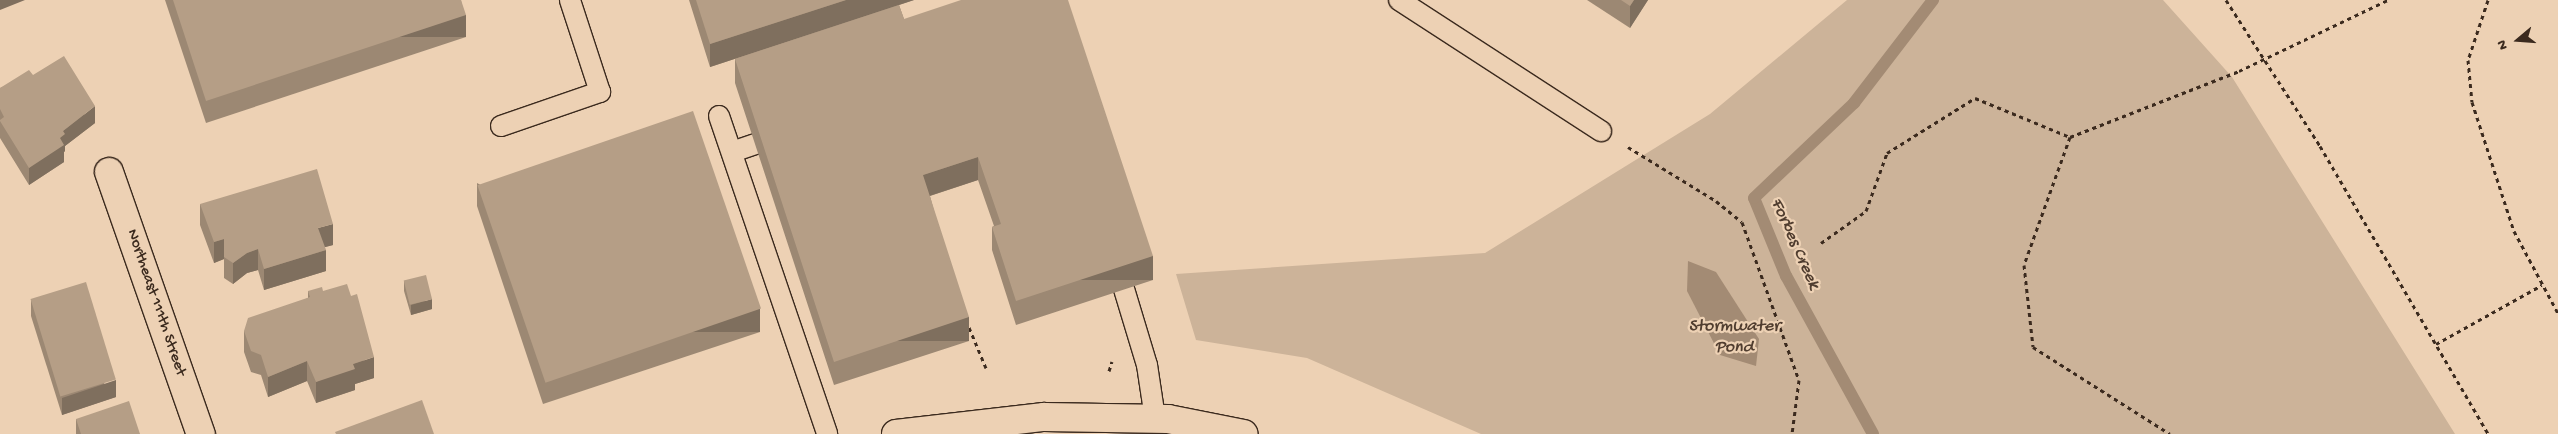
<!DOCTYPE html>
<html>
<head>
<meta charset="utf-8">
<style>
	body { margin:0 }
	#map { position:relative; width:2558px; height:434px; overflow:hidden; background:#edd1b4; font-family:"Gochi Hand",sans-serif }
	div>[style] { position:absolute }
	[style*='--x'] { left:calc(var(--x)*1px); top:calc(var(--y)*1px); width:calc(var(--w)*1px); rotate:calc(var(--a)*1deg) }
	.green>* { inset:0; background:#ccb399 }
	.water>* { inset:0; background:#a38b74 }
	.stream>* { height:12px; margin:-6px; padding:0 6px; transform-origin:6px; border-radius:6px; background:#a38b74 }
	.path>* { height:3px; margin-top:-1.5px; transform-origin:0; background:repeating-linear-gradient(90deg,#3b2a1e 0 4px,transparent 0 8px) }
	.roads { filter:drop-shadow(1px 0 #3b2a1e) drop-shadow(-1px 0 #3b2a1e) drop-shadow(0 1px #3b2a1e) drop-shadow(0 -1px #3b2a1e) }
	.service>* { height:20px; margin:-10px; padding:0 10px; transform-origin:10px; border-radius:10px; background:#edd1b4 }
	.minor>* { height:28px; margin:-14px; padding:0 14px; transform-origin:14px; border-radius:14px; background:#edd1b4 }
	.tertiary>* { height:28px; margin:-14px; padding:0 14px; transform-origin:14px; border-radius:14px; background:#edd1b4 }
	.wall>* { inset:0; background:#9c8873 }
	.shaded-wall>* { inset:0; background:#7f6f5e; transform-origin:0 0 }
	.building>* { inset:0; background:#b59e86; transform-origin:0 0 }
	span { translate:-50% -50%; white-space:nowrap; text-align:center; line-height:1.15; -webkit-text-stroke:4.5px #edd1b4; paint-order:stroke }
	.street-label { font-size:16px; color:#3b2a1e }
	.water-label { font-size:18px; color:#503d2f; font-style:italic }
	.north { position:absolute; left:2493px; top:15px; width:50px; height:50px; -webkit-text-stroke:4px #edd1b4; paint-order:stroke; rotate:252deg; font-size:14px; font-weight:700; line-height:20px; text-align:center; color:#3b2a1e }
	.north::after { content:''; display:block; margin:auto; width:18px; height:22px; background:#3b2a1e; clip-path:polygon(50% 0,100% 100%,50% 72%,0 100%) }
</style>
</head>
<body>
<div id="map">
	<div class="green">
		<div style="clip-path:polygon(1847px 0,2163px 0,2232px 77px,2455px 434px,1481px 434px,1307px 358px,1196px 340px,1176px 274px,1485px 253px,1710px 114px)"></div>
	</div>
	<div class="water">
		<div style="clip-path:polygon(1688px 261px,1716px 272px,1759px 339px,1756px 366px,1720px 355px,1687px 291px)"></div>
	</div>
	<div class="stream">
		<div style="--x:1873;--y:434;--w:180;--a:-118.8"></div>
		<div style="--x:1786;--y:276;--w:84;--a:-112.3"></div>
		<div style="--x:1754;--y:198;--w:138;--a:-43.5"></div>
		<div style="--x:1854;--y:103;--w:130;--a:-52.5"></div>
	</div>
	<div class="path">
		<div style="--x:2226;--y:0;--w:174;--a:57.2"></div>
		<div style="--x:2320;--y:146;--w:333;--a:59.7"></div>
		<div style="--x:2488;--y:0;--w:63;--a:108.4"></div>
		<div style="--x:2468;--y:60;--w:42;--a:84.6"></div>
		<div style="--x:2472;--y:102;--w:136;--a:72"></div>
		<div style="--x:2514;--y:231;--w:93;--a:61.8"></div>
		<div style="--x:2070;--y:137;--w:136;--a:109.8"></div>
		<div style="--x:2024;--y:265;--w:82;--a:83.7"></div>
		<div style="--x:2033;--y:347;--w:162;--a:32.4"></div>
		<div style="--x:1628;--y:147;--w:103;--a:31.5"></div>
		<div style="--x:1716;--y:201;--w:33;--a:39"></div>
		<div style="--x:1742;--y:222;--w:168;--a:70.2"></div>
		<div style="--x:1799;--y:380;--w:54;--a:97.4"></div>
		<div style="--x:1821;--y:243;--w:55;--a:-35.4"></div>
		<div style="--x:1866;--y:211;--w:62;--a:-70.1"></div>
		<div style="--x:1887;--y:153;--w:104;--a:-32"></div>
		<div style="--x:1975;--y:98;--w:103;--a:22.3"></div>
		<div style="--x:2070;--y:137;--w:181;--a:-21.3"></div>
		<div style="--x:2239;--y:71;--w:165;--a:-25.5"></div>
		<div style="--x:966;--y:320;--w:52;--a:67.4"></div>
		<div style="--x:2436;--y:344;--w:121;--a:-29.1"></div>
		<div style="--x:1109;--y:371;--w:10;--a:-73"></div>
	</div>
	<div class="roads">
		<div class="service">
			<div style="--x:1399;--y:0;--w:241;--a:33"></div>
			<div style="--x:719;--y:116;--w:336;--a:71.2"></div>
			<div style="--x:501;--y:126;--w:105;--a:-19"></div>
			<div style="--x:600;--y:92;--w:97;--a:-108.1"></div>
			<div style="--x:732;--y:152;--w:24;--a:-19"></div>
			<div style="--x:1124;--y:289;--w:79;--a:73.2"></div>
			<div style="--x:1147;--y:365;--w:54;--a:81.4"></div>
		</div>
		<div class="minor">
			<div style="--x:109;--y:172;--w:278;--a:70.7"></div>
		</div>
		<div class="tertiary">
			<div style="--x:896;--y:434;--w:149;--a:-6.6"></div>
			<div style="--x:1044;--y:417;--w:124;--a:0.9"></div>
			<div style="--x:1168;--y:419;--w:77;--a:11.2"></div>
		</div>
	</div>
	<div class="wall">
		<div style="clip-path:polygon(165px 0,461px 0,466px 37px,206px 123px)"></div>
		<div style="clip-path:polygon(689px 0,914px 0,899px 5px,904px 19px,1153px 280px,1016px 325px,992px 250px,992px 227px,994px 226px,978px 180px,930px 196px,969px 341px,834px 385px,735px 83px,735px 59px,880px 11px,710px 67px)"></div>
		<div style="clip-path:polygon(1587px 0,1648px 0,1630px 28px)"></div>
		<div style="clip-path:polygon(33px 75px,95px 123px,65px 146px,65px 151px,64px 152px,64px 162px,29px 185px,0 138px,0 88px)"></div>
		<div style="clip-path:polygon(477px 183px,760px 332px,543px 404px,477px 206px)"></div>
		<div style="clip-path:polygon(200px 204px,333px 245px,325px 247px,326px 271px,264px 290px,258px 270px,247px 273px,233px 284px,224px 278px,224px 259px,214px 263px,200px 225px)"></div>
		<div style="clip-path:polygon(404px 281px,432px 309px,411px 315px,404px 291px)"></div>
		<div style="clip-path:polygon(308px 291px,323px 291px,374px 378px,355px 384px,355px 390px,316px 403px,307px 381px,268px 397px,261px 375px,251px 372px,244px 352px,244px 331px,308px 298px)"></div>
		<div style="clip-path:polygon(31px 299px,116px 397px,62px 415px,31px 316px)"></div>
		<div style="clip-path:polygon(76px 419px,140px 434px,76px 434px)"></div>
	</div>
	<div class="shaded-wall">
		<div style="clip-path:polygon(0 0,25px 0,0 10px)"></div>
		<div style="clip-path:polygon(846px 0,914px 0,710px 67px,710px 44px)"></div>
		<div style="clip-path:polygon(1634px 0,1648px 0,1630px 28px,1630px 6px)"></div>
		<div style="left:466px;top:15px;width:22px;height:274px;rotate:90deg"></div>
		<div style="clip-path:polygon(95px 106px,95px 123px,65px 146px,65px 151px,64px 152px,64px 162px,29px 185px,29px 168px,60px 138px,63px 131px)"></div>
		<div style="clip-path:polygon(978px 157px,978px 180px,923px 198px,923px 175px)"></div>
		<div style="clip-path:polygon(333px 224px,333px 245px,318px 249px,318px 228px)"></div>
		<div style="clip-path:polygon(224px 239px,224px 259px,214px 263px,214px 242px)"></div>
		<div style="clip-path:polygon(258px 249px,258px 270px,247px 273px,233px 284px,233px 263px,247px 253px)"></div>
		<div style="clip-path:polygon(326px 250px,326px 271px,264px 290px,264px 269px)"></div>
		<div style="left:1153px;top:256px;width:24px;height:144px;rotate:90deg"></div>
		<div style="clip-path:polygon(432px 299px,432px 309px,411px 315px,411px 305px)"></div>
		<div style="left:760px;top:309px;width:23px;height:229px;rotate:90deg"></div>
		<div style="left:969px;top:317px;width:24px;height:142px;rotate:90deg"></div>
		<div style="clip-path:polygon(374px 357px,374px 378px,355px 384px,355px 390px,316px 403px,316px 382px,353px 364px)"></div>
		<div style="clip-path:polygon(307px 361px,307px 381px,268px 397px,268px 377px)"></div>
		<div style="clip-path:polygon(116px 380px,116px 397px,62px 415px,62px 398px)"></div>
	</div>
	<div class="building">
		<div style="clip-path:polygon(173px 0,461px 0,466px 15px,206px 101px)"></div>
		<div style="clip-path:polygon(696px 0,846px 0,710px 44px)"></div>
		<div style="clip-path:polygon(961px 0,1068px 0,1153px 256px,1016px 301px,992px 227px,1001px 224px,978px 157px,923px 175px,969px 317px,834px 362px,735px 59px,899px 5px,904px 19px)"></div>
		<div style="clip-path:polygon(1621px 0,1634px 0,1630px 6px)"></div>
		<div style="clip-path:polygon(64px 56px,95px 106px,63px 131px,65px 134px,60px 138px,64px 145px,29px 168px,0 121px,0 120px,4px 117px,0 109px,0 88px,29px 70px,33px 75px)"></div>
		<div style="left:693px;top:111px;width:209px;height:228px;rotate:71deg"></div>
		<div style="clip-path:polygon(317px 169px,333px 224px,318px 228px,326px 250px,264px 269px,258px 249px,247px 253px,233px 263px,224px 257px,224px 239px,214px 242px,200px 204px)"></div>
		<div style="left:426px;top:275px;width:25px;height:23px;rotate:76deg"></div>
		<div style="left:86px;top:282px;width:102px;height:58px;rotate:73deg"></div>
		<div style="clip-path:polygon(347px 284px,351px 296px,357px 294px,374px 357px,353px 364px,355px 369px,316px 382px,307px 361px,268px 377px,261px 355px,251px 351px,244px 331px,248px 318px,310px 297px,308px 291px,322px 287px,323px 291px)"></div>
		<div style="clip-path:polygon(422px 400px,434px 434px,336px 434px,335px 432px)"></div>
		<div style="clip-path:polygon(129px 401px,140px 434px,81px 434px,76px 419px)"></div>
	</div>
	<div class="street-label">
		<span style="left:155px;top:303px;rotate:71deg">Northeast 111th Street</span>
	</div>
	<div class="water-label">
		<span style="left:1794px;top:244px;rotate:66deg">Forbes Creek</span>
		<span style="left:1734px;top:338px">Stormwater<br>Pond</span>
	</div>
	<div class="north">N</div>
</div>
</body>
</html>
